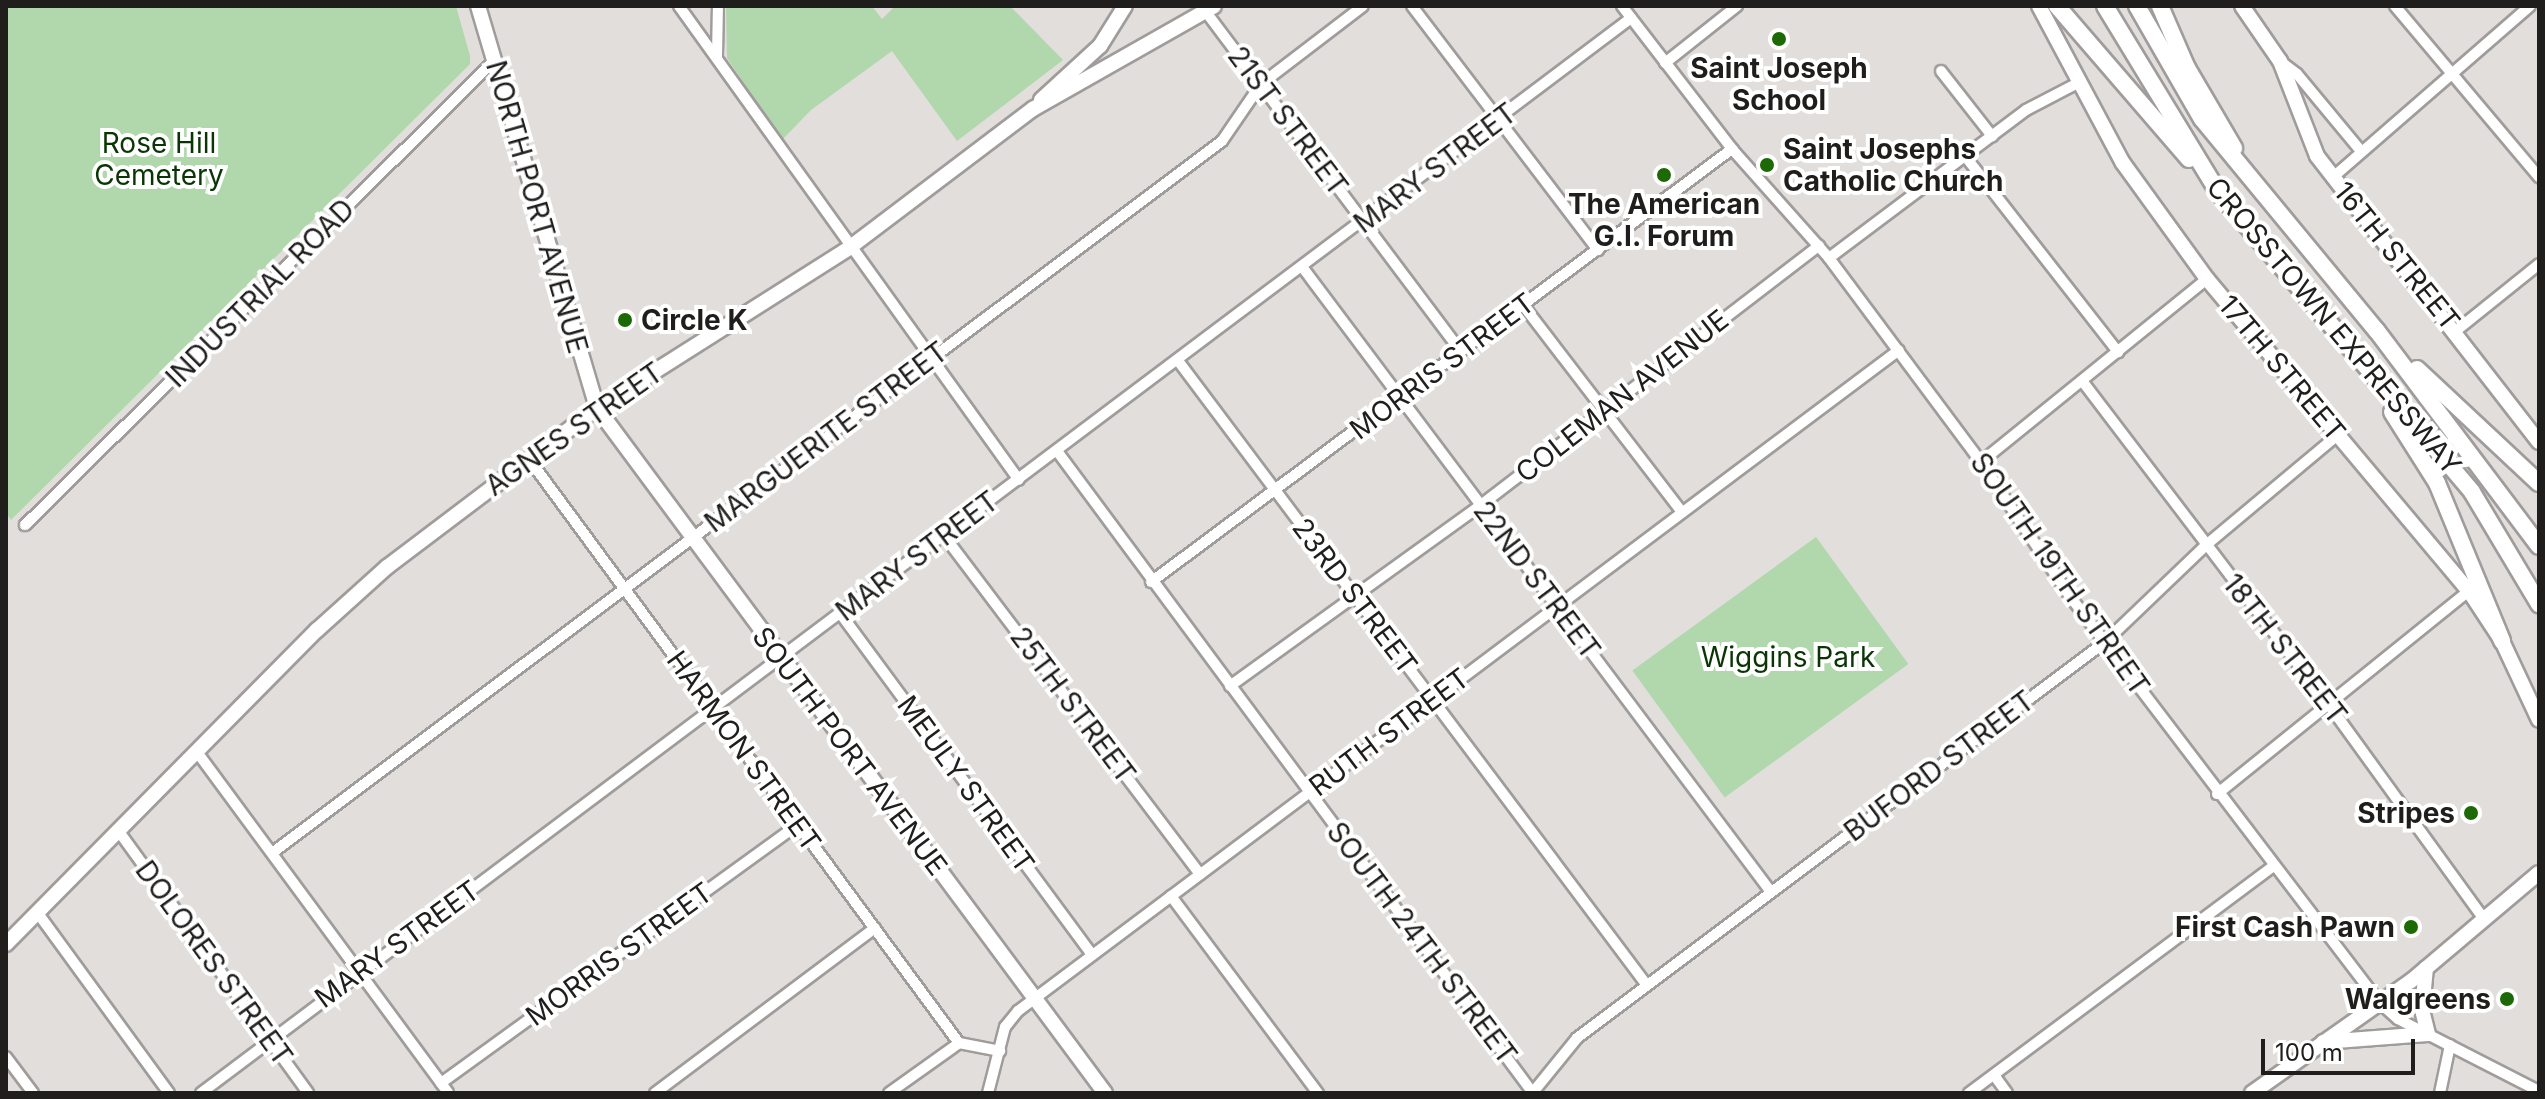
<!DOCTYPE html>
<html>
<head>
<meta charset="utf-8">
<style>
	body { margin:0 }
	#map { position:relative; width:2545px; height:1099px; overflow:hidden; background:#e1dedc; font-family:Inter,sans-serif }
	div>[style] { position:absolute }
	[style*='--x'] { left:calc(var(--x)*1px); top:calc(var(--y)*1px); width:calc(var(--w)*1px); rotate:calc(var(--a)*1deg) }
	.green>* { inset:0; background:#b1d7ac; transform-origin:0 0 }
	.roads { filter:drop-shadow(2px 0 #a09c9b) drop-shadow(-2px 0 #a09c9b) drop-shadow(0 2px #a09c9b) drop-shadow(0 -2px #a09c9b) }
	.minor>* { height:10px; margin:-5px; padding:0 5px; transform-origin:5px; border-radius:5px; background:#fff }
	.major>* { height:14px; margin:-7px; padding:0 7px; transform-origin:7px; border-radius:7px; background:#fff }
	.highway>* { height:16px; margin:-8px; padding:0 8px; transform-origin:8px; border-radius:8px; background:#fff }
	.dots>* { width:22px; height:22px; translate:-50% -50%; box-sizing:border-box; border:4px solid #fff; border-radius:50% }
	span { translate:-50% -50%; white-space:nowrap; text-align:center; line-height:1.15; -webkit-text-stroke:8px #fff; paint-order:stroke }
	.poi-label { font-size:28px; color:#1f1e1d; font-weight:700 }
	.left { translate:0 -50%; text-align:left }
	.right { translate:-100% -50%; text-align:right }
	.street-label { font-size:28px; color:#1f1e1d }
	.park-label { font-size:28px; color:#0a3606 }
	.frame { position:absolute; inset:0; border:8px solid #1f1e1d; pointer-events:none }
	.scale { position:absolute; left:2261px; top:1039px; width:154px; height:36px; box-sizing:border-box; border:4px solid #1f1e1d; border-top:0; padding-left:10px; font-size:24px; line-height:28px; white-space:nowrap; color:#1f1e1d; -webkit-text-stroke:6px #fff; paint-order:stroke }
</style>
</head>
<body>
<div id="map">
	<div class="green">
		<div style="clip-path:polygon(6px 6px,456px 6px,470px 56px,470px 64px,11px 520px,6px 513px)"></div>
		<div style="clip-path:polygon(726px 6px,872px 6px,882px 19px,895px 6px,1010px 6px,1063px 60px,957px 141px,892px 51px,811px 110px,782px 140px,727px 58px)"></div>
		<div style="left:1816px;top:537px;width:157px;height:227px;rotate:54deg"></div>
	</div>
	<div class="roads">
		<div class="minor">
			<div style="--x:679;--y:6;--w:583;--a:54.35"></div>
			<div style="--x:1412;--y:6;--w:307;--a:52.7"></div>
			<div style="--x:1622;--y:6;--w:180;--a:52.4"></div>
			<div style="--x:1732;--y:149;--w:146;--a:48.3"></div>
			<div style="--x:1829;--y:258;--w:254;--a:53.3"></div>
			<div style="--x:1981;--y:462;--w:159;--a:56.5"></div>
			<div style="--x:2069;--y:595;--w:512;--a:52.7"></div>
			<div style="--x:2379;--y:1002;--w:25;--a:42"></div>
			<div style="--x:2398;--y:1019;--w:158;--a:27.1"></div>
			<div style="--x:2395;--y:6;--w:224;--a:49.9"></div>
			<div style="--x:1203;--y:8;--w:429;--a:53.1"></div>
			<div style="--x:717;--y:56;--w:50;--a:-88.9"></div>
			<div style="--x:2280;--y:61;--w:21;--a:37"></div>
			<div style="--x:2297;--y:74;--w:100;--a:50.3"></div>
			<div style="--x:1665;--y:63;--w:92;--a:-38.4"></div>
			<div style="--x:1941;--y:71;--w:83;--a:51.9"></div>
			<div style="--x:1965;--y:156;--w:249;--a:52"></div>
			<div style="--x:2332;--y:178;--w:262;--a:-41"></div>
			<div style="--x:1829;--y:258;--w:246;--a:-36.9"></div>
			<div style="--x:2026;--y:110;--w:56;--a:-27.5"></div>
			<div style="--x:1303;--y:268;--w:780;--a:53.13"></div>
			<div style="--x:1523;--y:305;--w:261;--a:52.5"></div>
			<div style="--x:2457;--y:330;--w:105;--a:-38.8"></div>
			<div style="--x:1179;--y:362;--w:778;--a:53.1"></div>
			<div style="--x:2083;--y:382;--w:406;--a:52.7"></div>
			<div style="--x:2329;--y:705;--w:263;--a:54.1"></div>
			<div style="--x:1057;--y:451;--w:799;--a:53.45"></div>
			<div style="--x:529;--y:459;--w:725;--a:53.64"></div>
			<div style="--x:1981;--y:462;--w:291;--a:-39"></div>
			<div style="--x:25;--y:525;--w:661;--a:-44.69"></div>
			<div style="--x:945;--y:537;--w:423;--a:52.9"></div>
			<div style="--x:1151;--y:582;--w:725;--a:-36.7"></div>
			<div style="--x:840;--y:613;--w:425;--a:53.6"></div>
			<div style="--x:1230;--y:686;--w:309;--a:-35.8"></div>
			<div style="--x:1481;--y:505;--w:426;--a:-37.5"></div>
			<div style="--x:197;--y:752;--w:423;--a:53.6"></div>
			<div style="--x:2217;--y:794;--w:324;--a:-38.9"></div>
			<div style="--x:120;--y:833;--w:321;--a:54.1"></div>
			<div style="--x:272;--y:853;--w:1187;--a:-36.85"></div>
			<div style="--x:1222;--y:141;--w:69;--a:-55.6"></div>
			<div style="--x:1261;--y:84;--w:128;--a:-37.4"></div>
			<div style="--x:1171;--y:896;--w:246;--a:53.3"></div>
			<div style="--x:37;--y:912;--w:224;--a:53.9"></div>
			<div style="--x:6;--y:1057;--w:45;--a:53.1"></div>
			<div style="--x:1994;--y:1075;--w:22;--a:54"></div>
			<div style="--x:441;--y:1083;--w:440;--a:-35.9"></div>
			<div style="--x:1534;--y:1091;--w:68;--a:-50.9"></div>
			<div style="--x:1577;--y:1038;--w:660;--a:-36.87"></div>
			<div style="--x:2105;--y:642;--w:139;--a:-43.8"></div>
			<div style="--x:2205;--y:546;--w:175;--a:-39.9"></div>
			<div style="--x:201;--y:1093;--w:1789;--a:-36.93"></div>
			<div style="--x:655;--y:1093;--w:275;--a:-36.9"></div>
			<div style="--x:889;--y:1093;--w:86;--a:-35.5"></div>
			<div style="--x:959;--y:1043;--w:42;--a:11"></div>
			<div style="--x:988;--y:1093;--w:68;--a:-75.6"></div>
			<div style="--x:1005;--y:1027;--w:21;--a:-51"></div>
			<div style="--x:1018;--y:1011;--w:1101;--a:-36.88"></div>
			<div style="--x:1969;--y:1093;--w:379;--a:-36.7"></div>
			<div style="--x:2440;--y:1093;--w:49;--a:-78.2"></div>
		</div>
		<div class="major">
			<div style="--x:478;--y:6;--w:419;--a:73.5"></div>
			<div style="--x:597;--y:408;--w:853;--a:53.44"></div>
			<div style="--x:2039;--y:6;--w:178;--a:61.9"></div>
			<div style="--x:2123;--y:163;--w:143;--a:54.1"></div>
			<div style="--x:2207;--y:279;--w:407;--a:50"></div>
			<div style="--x:2469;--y:591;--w:60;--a:56.6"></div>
			<div style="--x:2502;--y:641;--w:87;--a:64.9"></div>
			<div style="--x:2242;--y:6;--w:67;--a:55.4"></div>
			<div style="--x:2280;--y:61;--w:102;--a:68.7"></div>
			<div style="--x:2317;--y:156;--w:362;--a:52.2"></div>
			<div style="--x:1041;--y:100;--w:80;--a:-42.5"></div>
			<div style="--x:1100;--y:46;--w:47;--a:-58"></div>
			<div style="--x:6;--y:944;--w:442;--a:-45.3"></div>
			<div style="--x:317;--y:630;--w:94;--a:-42"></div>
			<div style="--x:387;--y:567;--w:263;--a:-37.1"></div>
			<div style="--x:597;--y:408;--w:299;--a:-32.4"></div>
			<div style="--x:849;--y:248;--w:231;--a:-37.1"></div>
			<div style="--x:1033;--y:109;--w:208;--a:-29.6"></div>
			<div style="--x:2323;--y:1042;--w:105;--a:-4.4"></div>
			<div style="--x:2428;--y:1034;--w:25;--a:-104"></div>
			<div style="--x:2422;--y:1010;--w:42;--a:-84.6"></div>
			<div style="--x:2252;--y:1093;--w:194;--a:-35.2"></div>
			<div style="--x:2411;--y:981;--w:167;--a:-40.2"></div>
		</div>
		<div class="highway">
			<div style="--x:2057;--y:6;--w:202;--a:49.2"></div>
			<div style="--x:2105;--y:6;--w:215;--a:58.7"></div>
			<div style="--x:2217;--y:190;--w:395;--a:49.8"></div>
			<div style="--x:2472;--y:492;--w:131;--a:59.1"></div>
			<div style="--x:2137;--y:6;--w:130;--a:60.1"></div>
			<div style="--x:2202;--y:119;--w:275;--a:50.5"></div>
			<div style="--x:2377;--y:331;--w:269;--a:53"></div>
			<div style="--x:2160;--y:6;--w:68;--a:66.5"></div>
			<div style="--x:2187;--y:68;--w:93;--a:59.6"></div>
			<div style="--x:2417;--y:369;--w:167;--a:43.1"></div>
			<div style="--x:2392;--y:412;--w:84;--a:57.6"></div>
			<div style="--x:2437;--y:483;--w:171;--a:67.6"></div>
		</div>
	</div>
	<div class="dots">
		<div style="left:1779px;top:39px;background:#1d6906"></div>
		<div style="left:1767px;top:165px;background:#1d6906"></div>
		<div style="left:1664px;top:175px;background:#1d6906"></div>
		<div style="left:625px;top:320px;background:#1d6906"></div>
		<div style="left:2471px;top:813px;background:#1d6906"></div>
		<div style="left:2411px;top:927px;background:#1d6906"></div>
		<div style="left:2507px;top:999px;background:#1d6906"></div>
	</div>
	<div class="poi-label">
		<span style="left:1779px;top:84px">Saint Joseph<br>School</span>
		<span class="left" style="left:1783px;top:165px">Saint Josephs<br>Catholic Church</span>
		<span style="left:1664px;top:220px">The American<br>G.I. Forum</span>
		<span class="left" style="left:641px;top:320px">Circle K</span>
		<span class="right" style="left:2455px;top:813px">Stripes</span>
		<span class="right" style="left:2395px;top:927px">First Cash Pawn</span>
		<span class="right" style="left:2491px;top:999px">Walgreens</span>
	</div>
	<div class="street-label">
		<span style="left:1288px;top:121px;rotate:53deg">21ST STREET</span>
		<span style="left:1435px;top:168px;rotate:-37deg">MARY STREET</span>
		<span style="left:537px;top:207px;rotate:74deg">NORTH PORT AVENUE</span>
		<span style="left:2397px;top:256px;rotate:51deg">16TH STREET</span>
		<span style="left:260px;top:293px;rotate:-45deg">INDUSTRIAL ROAD</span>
		<span style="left:2334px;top:326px;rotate:50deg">CROSSTOWN EXPRESSWAY</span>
		<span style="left:1442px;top:366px;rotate:-37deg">MORRIS STREET</span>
		<span style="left:2282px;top:368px;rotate:50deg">17TH STREET</span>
		<span style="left:1622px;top:396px;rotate:-38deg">COLEMAN AVENUE</span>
		<span style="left:574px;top:429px;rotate:-35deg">AGNES STREET</span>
		<span style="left:826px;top:437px;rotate:-37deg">MARGUERITE STREET</span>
		<span style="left:917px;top:556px;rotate:-37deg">MARY STREET</span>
		<span style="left:2060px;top:574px;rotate:55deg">SOUTH 19TH STREET</span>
		<span style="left:1537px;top:580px;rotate:53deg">22ND STREET</span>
		<span style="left:1355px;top:596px;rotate:53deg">23RD STREET</span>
		<span style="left:2285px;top:649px;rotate:52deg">18TH STREET</span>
		<span style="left:1073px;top:705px;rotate:53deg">25TH STREET</span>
		<span style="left:1389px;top:732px;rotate:-37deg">RUTH STREET</span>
		<span style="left:744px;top:751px;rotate:54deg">HARMON STREET</span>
		<span style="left:850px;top:751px;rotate:53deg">SOUTH PORT AVENUE</span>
		<span style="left:1939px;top:766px;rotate:-37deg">BUFORD STREET</span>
		<span style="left:966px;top:784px;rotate:54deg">MEULY STREET</span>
		<span style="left:1422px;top:943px;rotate:53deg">SOUTH 24TH STREET</span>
		<span style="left:397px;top:944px;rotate:-36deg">MARY STREET</span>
		<span style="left:619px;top:954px;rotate:-36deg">MORRIS STREET</span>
		<span style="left:214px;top:963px;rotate:54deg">DOLORES STREET</span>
	</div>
	<div class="park-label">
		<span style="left:159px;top:159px">Rose Hill<br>Cemetery</span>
		<span style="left:1788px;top:657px">Wiggins Park</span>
	</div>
	<div class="frame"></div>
	<div class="scale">100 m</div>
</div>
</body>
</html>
